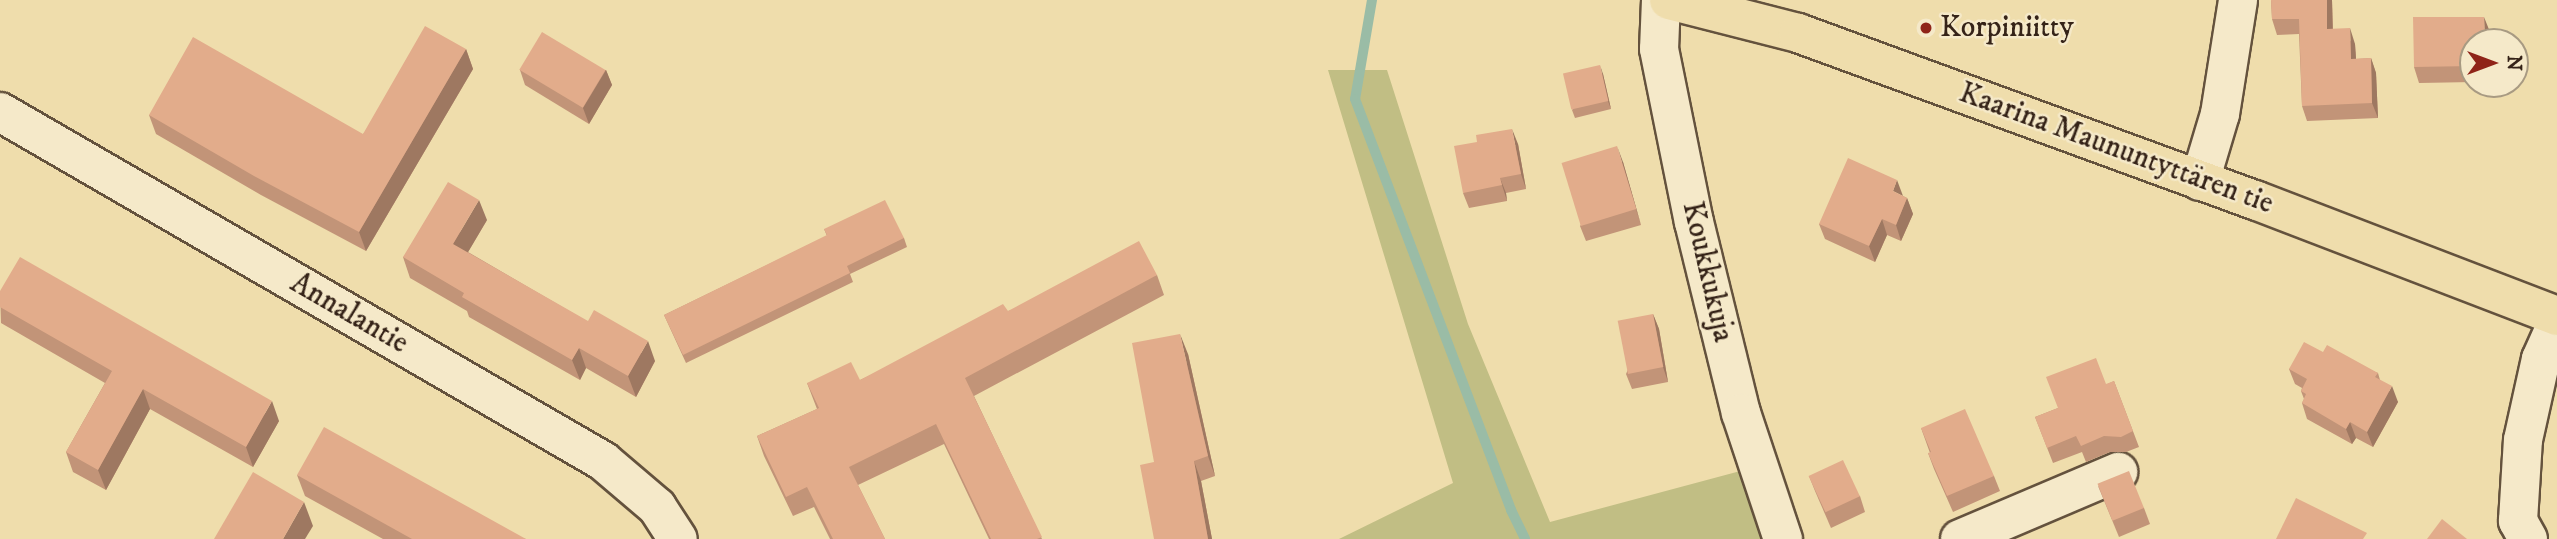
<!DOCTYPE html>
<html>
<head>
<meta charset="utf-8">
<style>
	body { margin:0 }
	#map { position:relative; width:2557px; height:539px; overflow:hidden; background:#efddac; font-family:"IM FELL DW Pica",serif }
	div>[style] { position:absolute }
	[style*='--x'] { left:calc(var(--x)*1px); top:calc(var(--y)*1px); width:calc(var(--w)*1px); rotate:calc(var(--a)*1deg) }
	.green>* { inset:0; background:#c1be84 }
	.stream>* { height:10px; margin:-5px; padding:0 5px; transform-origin:5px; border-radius:5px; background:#9abca6 }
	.roads { filter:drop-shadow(2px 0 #64523d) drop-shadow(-2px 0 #64523d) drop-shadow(0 2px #64523d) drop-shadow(0 -2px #64523d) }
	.minor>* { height:38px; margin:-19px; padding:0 19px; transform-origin:19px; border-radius:19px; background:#f5e9c9 }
	.major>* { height:38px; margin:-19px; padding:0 19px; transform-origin:19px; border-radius:19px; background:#efddac }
	.wall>* { inset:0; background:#c29478 }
	.shaded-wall>* { inset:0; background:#9e7861 }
	.building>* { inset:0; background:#e2ac8b; transform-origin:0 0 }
	.dots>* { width:19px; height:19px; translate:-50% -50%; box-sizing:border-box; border:4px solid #f5e9c9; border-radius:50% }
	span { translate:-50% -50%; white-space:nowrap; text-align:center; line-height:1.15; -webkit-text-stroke:5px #f5e9c9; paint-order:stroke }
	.poi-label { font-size:30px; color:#352318 }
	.left { translate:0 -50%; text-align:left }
	.street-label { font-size:30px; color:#352318 }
	.north { position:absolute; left:2459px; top:28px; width:70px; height:70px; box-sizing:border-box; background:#f5e9c9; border:2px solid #a89a82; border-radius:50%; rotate:90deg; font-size:19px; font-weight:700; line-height:28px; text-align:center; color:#352318 }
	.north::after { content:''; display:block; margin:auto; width:24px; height:32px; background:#8f2418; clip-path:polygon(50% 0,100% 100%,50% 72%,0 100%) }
</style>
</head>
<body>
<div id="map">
	<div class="green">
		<div style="clip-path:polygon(1328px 70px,1387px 70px,1468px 324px,1550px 522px,1759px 466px,1783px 539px,1339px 539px,1453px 483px)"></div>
	</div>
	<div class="stream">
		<div style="--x:1372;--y:0;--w:100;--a:99.7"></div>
		<div style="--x:1355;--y:99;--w:440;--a:69.2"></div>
		<div style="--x:1511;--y:510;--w:32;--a:64"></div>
	</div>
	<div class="roads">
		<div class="minor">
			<div style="--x:1661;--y:0;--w:49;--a:92.3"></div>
			<div style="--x:1659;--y:49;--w:177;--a:78.6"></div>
			<div style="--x:1694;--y:222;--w:197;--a:76.2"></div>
			<div style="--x:1741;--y:413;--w:133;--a:71.6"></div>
			<div style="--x:0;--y:112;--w:697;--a:30.06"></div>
			<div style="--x:603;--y:461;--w:71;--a:40.4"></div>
			<div style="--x:657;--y:507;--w:38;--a:57"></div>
			<div style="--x:2200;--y:181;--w:70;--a:-73.4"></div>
			<div style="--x:2220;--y:114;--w:115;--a:-81"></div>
			<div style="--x:1960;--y:539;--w:172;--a:-23"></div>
			<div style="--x:2528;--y:539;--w:21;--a:-119"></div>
			<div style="--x:2518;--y:521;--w:81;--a:-86.5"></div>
			<div style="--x:2523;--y:440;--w:83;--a:-77.5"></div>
			<div style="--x:2541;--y:359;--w:39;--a:-66"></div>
		</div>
		<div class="major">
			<div style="--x:1669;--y:0;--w:133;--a:14.3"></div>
			<div style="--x:1798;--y:33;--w:487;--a:20.1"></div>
			<div style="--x:2255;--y:200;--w:324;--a:21"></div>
		</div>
	</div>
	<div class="wall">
		<div style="clip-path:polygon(2271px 0,2332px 0,2333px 29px,2355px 44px,2356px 59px,2371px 58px,2376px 73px,2378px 118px,2307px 121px,2302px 106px,2299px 34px,2277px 35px,2272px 19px)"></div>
		<div style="clip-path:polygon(2490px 32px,2490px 42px,2473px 42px,2473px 82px,2419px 83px,2414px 67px)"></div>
		<div style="clip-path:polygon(466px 49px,473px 69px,366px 251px,261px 195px,156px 134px,149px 115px,363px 134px)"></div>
		<div style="clip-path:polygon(520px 70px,606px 70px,612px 85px,589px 124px,525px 85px)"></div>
		<div style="clip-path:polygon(1603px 74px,1611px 109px,1575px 118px,1572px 110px)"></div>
		<div style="clip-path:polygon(1518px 144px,1526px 189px,1506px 193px,1507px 201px,1469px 208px,1463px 193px)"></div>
		<div style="clip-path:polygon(1623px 162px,1641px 225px,1586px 241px,1580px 226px)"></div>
		<div style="clip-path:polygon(1903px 196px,1907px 198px,1913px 214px,1901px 241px,1887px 235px,1875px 262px,1825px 239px,1819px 224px)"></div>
		<div style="clip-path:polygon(487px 220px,468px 252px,655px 361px,636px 397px,586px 368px,580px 380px,469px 317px,467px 311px,410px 278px,403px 257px)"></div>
		<div style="clip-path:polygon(824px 229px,904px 238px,907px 247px,850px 274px,853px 282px,686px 363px,664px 315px,827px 236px)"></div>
		<div style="clip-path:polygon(1157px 275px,1164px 295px,974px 396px,1042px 539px,989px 539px,944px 444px,858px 485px,885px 539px,830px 539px,814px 507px,793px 516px,764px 456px,757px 436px,817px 409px,807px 383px,860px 380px,1008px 311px)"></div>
		<div style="clip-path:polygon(0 291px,279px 421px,253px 467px,150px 409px,106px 490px,73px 472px,66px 452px,105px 383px,1px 323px)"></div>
		<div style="clip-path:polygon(1653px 314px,1659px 329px,1668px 382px,1632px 389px,1626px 374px)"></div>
		<div style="clip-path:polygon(2323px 352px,2378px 373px,2380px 380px,2398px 402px,2373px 447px,2356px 438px,2352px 444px,2307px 419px,2302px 403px,2304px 399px,2301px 391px,2302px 388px,2295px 384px,2289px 369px)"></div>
		<div style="clip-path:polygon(1188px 354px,1215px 476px,1201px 481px,1212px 539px,1154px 539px)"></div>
		<div style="clip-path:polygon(2114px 381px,2139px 447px,2126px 452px,2110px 452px,2086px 462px,2082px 452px,2053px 463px,2035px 417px,2058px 408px)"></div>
		<div style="clip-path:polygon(1921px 428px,1994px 476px,2000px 491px,1953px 512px,1934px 469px,1928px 453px,1930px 453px)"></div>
		<div style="clip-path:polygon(297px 475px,526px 539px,383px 539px,305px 496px)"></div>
		<div style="clip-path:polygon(1809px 476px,1860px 496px,1865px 512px,1831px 528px,1815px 491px)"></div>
		<div style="clip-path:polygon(2098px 486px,2144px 508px,2150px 524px,2119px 537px)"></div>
	</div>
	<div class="shaded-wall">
		<div style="clip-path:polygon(2327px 0,2332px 0,2333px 45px,2327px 29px)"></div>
		<div style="clip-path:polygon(2484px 17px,2490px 32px,2490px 42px,2485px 42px)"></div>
		<div style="clip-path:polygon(2350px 28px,2355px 44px,2357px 74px,2351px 59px)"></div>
		<div style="clip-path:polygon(466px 49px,473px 69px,366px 251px,359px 232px)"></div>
		<div style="clip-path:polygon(2371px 58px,2376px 73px,2378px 118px,2372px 103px)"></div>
		<div style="clip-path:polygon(1600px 65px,1603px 74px,1611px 109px,1608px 101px)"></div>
		<div style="clip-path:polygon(606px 70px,612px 85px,589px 124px,583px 108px)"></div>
		<div style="clip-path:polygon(1512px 129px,1518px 144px,1526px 189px,1521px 174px)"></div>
		<div style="clip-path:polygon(1617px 146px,1623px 162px,1641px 225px,1636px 209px)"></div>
		<div style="clip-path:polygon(1500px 178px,1506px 193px,1507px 201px,1502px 185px)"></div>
		<div style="clip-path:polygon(1897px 180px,1903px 196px,1893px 191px)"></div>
		<div style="clip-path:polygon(1907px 198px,1913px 214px,1901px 241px,1896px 225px)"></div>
		<div style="clip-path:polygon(479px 200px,487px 220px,461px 264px,453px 244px)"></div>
		<div style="clip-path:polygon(1882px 219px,1887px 235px,1875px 262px,1869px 246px)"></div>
		<div style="clip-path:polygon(1653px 314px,1659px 329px,1668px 382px,1663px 367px)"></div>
		<div style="clip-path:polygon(1180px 334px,1188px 354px,1215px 476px,1208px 456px)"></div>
		<div style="clip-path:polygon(648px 341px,655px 361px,636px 397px,628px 376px)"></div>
		<div style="clip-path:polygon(579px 348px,586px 368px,580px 380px,572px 360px)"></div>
		<div style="clip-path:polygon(2392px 386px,2398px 402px,2373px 447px,2367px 432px)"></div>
		<div style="clip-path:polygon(143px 389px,150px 409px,106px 490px,98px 470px)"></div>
		<div style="clip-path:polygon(272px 401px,279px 421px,253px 467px,246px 447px)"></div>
		<div style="clip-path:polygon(2350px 422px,2356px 438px,2352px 444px,2346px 429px)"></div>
		<div style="clip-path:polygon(1194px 461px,1201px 481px,1212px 539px,1208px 539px)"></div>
		<div style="clip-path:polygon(304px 502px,313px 526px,305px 539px,283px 539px)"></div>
	</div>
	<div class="building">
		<div style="clip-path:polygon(2271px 0,2327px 0,2327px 29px,2350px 28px,2351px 59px,2371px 58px,2372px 103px,2302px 106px,2299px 19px,2272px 19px)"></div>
		<div style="clip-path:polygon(2413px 17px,2484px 17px,2485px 42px,2473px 42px,2473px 66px,2414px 67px)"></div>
		<div style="clip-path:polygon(425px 26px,466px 49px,359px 232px,254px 176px,149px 115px,193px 37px,363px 134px)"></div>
		<div style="left:542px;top:32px;width:74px;height:44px;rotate:31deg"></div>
		<div style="left:1600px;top:65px;width:37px;height:38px;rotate:77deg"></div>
		<div style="clip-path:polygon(1512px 129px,1521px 174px,1500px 178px,1502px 185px,1463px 193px,1454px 146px,1477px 142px,1476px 135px)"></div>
		<div style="left:1617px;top:146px;width:66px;height:58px;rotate:73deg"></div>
		<div style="clip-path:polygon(1848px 158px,1897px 180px,1893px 191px,1907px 198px,1896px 225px,1882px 219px,1869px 246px,1819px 224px)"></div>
		<div style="clip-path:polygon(448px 182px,479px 200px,453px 244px,588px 321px,594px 310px,648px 341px,628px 376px,579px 348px,572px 360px,462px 297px,464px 293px,403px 257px)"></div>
		<div style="clip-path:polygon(885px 200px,904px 238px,847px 266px,850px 273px,683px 355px,664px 315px,827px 235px,824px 229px)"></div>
		<div style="clip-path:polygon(1139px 241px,1157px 275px,965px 378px,1042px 537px,1037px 539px,991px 539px,936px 424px,849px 467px,885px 539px,833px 539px,807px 487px,786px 497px,757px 436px,819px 408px,807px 383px,851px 362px,860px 380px,1003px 304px,1008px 311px)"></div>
		<div style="clip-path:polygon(20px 257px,272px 401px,246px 447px,143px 389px,98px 470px,66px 452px,112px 371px,0 307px,0 291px)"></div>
		<div style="left:1653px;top:314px;width:54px;height:36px;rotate:79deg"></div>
		<div style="clip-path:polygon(1180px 334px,1208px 456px,1194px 461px,1208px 539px,1154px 539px,1140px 465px,1154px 462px,1132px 343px)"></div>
		<div style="clip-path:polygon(2304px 342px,2323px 352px,2327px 345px,2378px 373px,2375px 377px,2392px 386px,2367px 432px,2350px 422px,2346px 429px,2302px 403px,2306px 394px,2301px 391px,2307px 379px,2289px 369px)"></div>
		<div style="clip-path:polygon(2096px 358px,2106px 384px,2114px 381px,2133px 431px,2121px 437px,2104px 436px,2081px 446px,2076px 436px,2047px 448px,2035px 417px,2058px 408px,2046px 377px)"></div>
		<div style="clip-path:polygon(1965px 409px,1994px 476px,1947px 496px,1928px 453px,1931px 452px,1921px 428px)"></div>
		<div style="clip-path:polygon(324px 427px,526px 539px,412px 539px,297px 475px)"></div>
		<div style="left:1843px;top:460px;width:40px;height:38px;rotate:65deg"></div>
		<div style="left:2129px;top:471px;width:40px;height:34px;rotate:68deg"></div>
		<div style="clip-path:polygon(253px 472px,304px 502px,283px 539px,214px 539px)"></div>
		<div style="clip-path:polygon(2296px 498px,2367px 533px,2363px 539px,2276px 539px)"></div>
		<div style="clip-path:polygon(2442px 519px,2467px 539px,2427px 539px)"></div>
	</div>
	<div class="dots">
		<div style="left:1926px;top:28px;background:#8f2418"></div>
	</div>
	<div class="poi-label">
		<span class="left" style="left:1940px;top:28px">Korpiniitty</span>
	</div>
	<div class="street-label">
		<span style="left:2116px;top:149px;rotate:20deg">Kaarina Maununtyttären tie</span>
		<span style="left:1707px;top:272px;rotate:77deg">Koukkukuja</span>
		<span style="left:349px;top:314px;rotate:30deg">Annalantie</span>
	</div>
	<div class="north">N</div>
</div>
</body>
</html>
